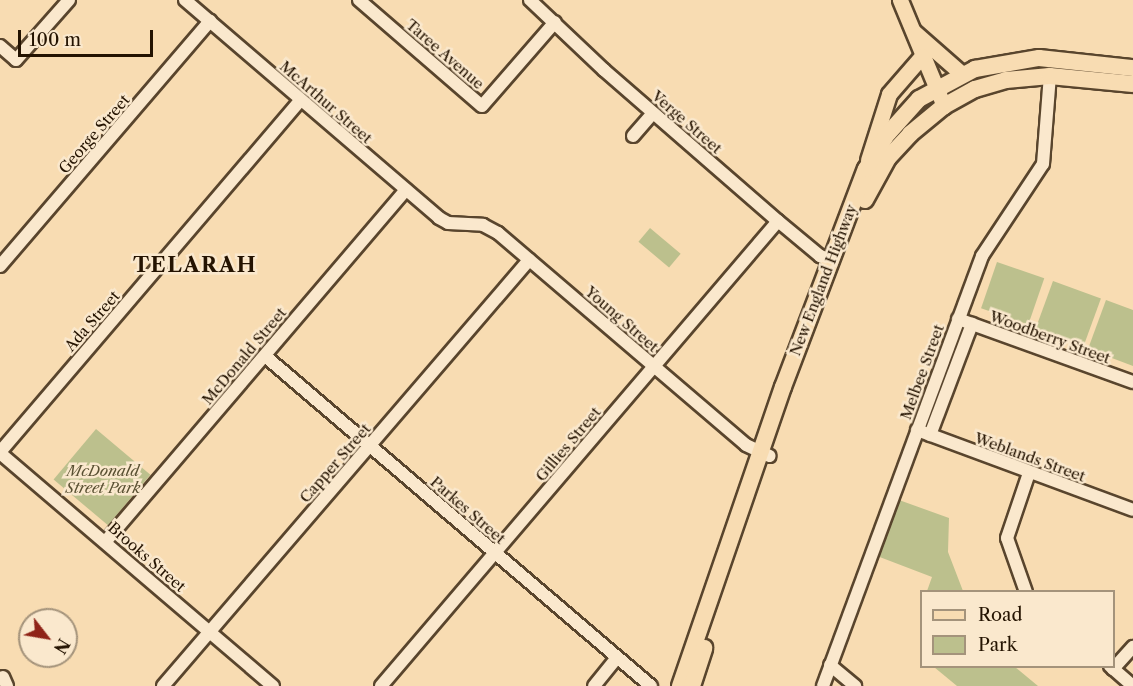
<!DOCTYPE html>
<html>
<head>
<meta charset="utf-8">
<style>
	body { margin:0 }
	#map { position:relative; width:1133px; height:686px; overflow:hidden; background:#f8dcb2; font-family:"Libre Caslon Text",serif }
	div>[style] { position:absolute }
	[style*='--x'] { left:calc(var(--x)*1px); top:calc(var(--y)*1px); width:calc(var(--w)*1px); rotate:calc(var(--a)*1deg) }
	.green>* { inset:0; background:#bcc08d; transform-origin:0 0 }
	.roads { filter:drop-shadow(2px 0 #59452d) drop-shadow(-2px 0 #59452d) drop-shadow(0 2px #59452d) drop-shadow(0 -2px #59452d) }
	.minor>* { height:12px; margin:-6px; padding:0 6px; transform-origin:6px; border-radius:6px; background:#fae8cd }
	.major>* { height:15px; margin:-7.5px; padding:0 7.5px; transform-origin:7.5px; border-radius:7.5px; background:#f8dcb2 }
	.highway>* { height:16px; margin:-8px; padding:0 8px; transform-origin:8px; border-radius:8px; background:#f8dcb2 }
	span { translate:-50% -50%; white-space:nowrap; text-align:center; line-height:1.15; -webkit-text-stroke:5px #fae8cd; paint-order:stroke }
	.street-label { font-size:15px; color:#241301 }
	.park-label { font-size:15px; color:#595032; font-style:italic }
	.district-label { font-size:21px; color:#241301; font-weight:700; letter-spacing:1.5px }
	.legend { position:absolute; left:920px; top:590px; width:195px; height:78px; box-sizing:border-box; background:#fae8cd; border:2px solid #a4937b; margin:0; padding:8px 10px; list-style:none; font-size:18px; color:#241301 }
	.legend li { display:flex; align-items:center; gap:12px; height:30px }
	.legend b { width:30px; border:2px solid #a4937b }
	.north { position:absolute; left:18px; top:608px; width:60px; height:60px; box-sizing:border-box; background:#fae8cd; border:2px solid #a4937b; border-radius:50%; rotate:121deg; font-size:16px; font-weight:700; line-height:24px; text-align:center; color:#241301 }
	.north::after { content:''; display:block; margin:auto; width:21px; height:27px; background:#8f2418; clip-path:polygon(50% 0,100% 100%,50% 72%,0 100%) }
	.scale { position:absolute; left:18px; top:30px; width:135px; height:27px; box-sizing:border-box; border:3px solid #241301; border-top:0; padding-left:8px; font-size:18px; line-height:21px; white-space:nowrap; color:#241301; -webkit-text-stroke:4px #fae8cd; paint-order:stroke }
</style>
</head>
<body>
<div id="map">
	<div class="green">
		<div style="left:650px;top:228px;width:40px;height:18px;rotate:40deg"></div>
		<div style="left:997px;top:262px;width:50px;height:49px;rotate:19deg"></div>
		<div style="left:1053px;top:281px;width:51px;height:52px;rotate:20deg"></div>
		<div style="clip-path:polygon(1106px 300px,1133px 310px,1133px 366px,1088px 349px)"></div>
		<div style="left:96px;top:429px;width:71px;height:66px;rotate:40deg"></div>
		<div style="clip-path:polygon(899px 500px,949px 518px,948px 552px,963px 591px,927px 591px,932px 577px,877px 556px)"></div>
		<div style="clip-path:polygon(934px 667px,1015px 667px,1038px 686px,957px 686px)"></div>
	</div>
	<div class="roads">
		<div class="minor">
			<div style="--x:185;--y:0;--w:335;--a:40.6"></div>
			<div style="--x:439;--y:218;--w:10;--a:29"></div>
			<div style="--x:448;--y:223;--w:35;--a:3"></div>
			<div style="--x:483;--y:225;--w:17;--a:28"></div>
			<div style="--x:498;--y:233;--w:326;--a:40.5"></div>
			<div style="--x:746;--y:445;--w:26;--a:25"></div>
			<div style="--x:359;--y:0;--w:162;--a:40.8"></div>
			<div style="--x:482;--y:106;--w:111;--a:-49"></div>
			<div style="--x:530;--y:0;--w:102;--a:43.4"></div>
			<div style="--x:604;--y:70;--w:230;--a:41"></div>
			<div style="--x:778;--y:221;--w:55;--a:39.8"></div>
			<div style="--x:820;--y:256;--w:12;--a:20"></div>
			<div style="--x:0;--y:46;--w:21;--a:41"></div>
			<div style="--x:16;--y:60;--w:80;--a:-48.5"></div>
			<div style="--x:633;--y:136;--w:30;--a:-49"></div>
			<div style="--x:0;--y:266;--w:323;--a:-49.4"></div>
			<div style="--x:958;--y:319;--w:186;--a:19.8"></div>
			<div style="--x:265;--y:356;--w:508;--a:40.53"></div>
			<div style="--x:917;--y:430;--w:230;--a:20.3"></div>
			<div style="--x:930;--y:435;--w:119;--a:-69.3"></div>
			<div style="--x:0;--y:452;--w:463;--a:-49.5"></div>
			<div style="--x:0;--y:453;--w:359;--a:40.5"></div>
			<div style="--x:106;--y:541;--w:462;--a:-49.5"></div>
			<div style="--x:1026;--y:592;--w:57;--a:-109.4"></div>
			<div style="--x:1007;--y:538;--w:69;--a:-71.3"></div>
			<div style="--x:830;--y:665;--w:33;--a:40"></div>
			<div style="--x:1110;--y:666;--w:30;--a:41"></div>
			<div style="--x:1113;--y:669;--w:30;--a:-48"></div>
			<div style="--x:3;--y:677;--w:10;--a:66"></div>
			<div style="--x:163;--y:686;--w:562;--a:-49.33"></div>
			<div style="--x:381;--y:686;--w:611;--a:-49.51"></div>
			<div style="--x:594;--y:686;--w:36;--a:-51"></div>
			<div style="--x:823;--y:686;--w:458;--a:-69.7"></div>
			<div style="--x:982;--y:256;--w:110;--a:-56.5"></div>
			<div style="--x:1043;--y:164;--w:88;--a:-85.5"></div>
		</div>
		<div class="major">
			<div style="--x:900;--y:0;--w:115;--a:67.5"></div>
			<div style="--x:914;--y:32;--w:64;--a:41.2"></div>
			<div style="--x:868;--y:160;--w:69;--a:-72.3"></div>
			<div style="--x:889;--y:94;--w:50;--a:-49"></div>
		</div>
		<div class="highway">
			<div style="--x:865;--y:200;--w:48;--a:-61.3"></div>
			<div style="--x:888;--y:158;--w:33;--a:-47"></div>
			<div style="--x:910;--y:134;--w:44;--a:-39.5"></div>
			<div style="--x:944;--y:106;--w:35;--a:-29"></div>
			<div style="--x:975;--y:89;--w:32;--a:-16"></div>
			<div style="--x:1006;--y:80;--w:44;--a:-5.2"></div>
			<div style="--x:1050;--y:76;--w:83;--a:5.5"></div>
			<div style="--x:680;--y:686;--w:316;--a:-71"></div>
			<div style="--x:783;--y:387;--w:233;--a:-69.2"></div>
			<div style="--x:866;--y:169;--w:37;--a:-59"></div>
			<div style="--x:885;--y:137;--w:51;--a:-48.2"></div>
			<div style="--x:919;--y:99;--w:64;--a:-28.2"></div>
			<div style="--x:975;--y:69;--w:65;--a:-9.8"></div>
			<div style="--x:1039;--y:58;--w:95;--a:6.1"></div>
			<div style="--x:692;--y:686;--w:40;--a:-72"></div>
		</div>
	</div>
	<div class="street-label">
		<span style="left:445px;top:54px;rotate:41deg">Taree Avenue</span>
		<span style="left:326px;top:102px;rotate:41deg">McArthur Street</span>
		<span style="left:687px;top:122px;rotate:41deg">Verge Street</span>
		<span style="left:94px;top:134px;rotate:-49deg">George Street</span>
		<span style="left:823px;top:280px;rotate:-69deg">New England Highway</span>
		<span style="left:622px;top:319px;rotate:41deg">Young Street</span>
		<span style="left:92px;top:321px;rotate:-49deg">Ada Street</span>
		<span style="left:1050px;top:337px;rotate:20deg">Woodberry Street</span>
		<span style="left:244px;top:356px;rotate:-50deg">McDonald Street</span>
		<span style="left:922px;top:372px;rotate:-70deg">Melbee Street</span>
		<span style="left:568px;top:444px;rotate:-50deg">Gillies Street</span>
		<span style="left:1030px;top:457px;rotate:20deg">Weblands Street</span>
		<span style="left:335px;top:463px;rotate:-49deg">Capper Street</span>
		<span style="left:468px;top:510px;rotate:41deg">Parkes Street</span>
		<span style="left:147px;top:557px;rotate:41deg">Brooks Street</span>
	</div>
	<div class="park-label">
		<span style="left:103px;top:479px">McDonald<br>Street Park</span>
	</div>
	<div class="district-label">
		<span style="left:195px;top:265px">TELARAH</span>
	</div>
	<ul class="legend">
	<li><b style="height:8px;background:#f8dcb2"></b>Road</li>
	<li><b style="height:16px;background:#bcc08d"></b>Park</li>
	</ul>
	<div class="north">N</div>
	<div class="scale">100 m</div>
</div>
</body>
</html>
